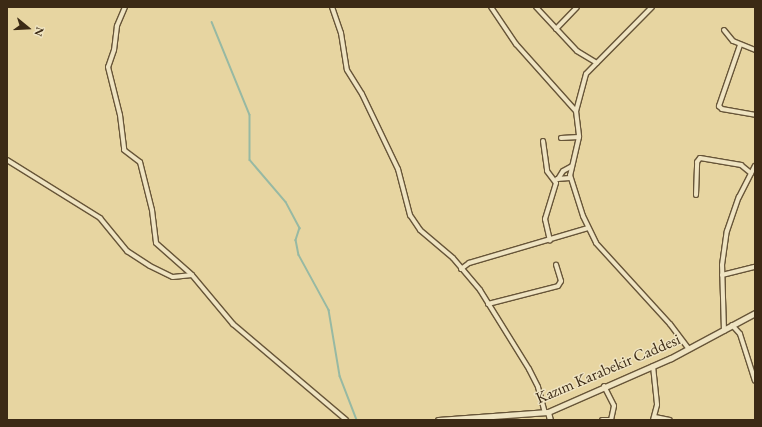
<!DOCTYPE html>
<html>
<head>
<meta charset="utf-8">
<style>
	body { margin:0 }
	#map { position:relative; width:762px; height:427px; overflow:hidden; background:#e7d5a1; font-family:"EB Garamond",serif }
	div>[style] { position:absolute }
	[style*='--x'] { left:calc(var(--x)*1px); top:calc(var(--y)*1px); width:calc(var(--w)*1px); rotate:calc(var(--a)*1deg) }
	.stream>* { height:1.5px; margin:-0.75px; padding:0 0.75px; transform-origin:0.75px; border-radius:0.75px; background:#97b9a3 }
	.roads { filter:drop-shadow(1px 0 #675538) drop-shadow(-1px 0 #675538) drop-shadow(0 1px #675538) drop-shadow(0 -1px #675538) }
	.minor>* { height:4px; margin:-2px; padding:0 2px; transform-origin:2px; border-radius:2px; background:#efe4c2 }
	.tertiary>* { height:5px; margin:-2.5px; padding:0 2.5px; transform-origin:2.5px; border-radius:2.5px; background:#efe4c2 }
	span { translate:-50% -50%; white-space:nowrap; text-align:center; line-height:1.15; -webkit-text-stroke:3px #efe4c2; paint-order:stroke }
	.street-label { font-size:16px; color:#3c2a15 }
	.frame { position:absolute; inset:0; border:8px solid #3c2a15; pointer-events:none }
	.north { position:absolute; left:8px; top:8px; width:40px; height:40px; -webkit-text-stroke:3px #efe4c2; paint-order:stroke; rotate:108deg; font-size:11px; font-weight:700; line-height:16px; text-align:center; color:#3c2a15 }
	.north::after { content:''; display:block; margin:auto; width:14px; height:18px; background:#3c2a15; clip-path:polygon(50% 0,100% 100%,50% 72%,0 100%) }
</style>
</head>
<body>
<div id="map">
	<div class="stream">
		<div style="--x:212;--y:22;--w:100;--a:67.8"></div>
		<div style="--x:250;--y:115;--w:45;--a:90"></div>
		<div style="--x:250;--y:160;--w:55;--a:49.4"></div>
		<div style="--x:286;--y:202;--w:30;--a:62"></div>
		<div style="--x:300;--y:228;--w:13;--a:108"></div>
		<div style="--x:296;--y:240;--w:15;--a:79"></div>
		<div style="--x:299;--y:255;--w:63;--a:61.4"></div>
		<div style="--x:329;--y:310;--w:67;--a:80.5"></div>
		<div style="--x:340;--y:376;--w:47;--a:68.9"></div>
	</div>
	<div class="roads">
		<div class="minor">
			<div style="--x:125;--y:7;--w:21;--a:113"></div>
			<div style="--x:117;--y:26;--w:24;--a:97"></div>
			<div style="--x:114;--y:50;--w:18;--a:109"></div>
			<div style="--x:108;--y:67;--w:49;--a:76"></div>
			<div style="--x:120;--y:115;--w:35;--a:83"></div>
			<div style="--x:124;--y:150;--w:20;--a:37"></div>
			<div style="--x:140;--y:162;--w:49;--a:76"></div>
			<div style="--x:152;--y:210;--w:33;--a:83"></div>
			<div style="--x:156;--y:243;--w:48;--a:41.6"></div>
			<div style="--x:192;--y:275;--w:64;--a:50.1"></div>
			<div style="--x:233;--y:324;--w:148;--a:40.3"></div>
			<div style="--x:332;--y:7;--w:28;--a:71"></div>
			<div style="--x:341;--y:33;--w:37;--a:81"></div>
			<div style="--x:347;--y:70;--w:28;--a:58"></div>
			<div style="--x:362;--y:94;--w:83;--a:64.4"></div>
			<div style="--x:398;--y:169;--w:48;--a:75.4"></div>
			<div style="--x:410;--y:215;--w:18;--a:56"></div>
			<div style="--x:420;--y:230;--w:43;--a:40.3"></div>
			<div style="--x:453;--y:258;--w:42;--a:49.8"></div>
			<div style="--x:480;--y:290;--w:93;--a:58.2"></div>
			<div style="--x:529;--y:369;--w:20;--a:63"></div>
			<div style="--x:538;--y:387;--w:27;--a:75"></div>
			<div style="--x:491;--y:7;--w:45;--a:56"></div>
			<div style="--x:516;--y:44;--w:90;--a:48.2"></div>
			<div style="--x:536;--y:7;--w:60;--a:47"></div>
			<div style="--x:577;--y:51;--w:23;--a:31"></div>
			<div style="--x:652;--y:7;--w:94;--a:134.6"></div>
			<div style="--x:586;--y:74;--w:38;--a:105"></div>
			<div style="--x:576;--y:111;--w:26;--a:83"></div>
			<div style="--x:579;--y:137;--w:39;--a:103"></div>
			<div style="--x:570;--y:175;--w:43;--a:72.4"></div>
			<div style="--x:583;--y:216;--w:30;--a:64"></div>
			<div style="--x:596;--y:243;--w:110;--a:47.6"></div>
			<div style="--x:670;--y:324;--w:31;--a:53"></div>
			<div style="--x:556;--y:29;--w:30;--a:-46"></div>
			<div style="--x:724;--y:30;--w:14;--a:51"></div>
			<div style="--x:733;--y:41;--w:24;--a:22"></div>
			<div style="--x:740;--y:45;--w:65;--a:109"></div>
			<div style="--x:719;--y:106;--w:4;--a:45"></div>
			<div style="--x:722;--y:109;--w:34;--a:10"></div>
			<div style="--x:561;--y:138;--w:18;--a:-3"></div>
			<div style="--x:543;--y:141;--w:30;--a:82"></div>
			<div style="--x:547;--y:171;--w:15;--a:53"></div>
			<div style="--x:556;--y:183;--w:38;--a:107"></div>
			<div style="--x:545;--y:219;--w:22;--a:77"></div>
			<div style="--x:7;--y:160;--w:110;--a:31.9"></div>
			<div style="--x:100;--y:218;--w:43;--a:50.7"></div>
			<div style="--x:127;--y:251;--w:27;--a:33"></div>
			<div style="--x:150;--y:266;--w:25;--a:26"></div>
			<div style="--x:173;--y:277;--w:19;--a:-6"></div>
			<div style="--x:557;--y:179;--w:13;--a:-4"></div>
			<div style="--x:558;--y:179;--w:9;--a:-58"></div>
			<div style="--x:563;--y:171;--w:10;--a:-29"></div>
			<div style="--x:696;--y:195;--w:33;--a:-88"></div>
			<div style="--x:697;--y:162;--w:5;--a:-53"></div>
			<div style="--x:700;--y:158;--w:42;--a:9.7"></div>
			<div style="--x:741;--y:165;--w:13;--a:39"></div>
			<div style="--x:461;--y:269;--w:10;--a:-37"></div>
			<div style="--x:469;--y:263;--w:124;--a:-16.4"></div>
			<div style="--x:722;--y:275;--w:34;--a:-14"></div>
			<div style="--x:488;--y:304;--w:72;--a:-14.4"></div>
			<div style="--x:558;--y:286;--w:6;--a:-59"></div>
			<div style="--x:561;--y:281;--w:17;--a:-107"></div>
			<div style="--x:732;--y:325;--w:12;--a:48"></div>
			<div style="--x:740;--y:334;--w:49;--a:72.3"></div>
			<div style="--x:724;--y:331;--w:66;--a:-91.7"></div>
			<div style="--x:722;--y:265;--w:34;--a:-82"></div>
			<div style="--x:727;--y:231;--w:36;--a:-71"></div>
			<div style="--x:739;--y:197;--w:35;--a:-63"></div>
			<div style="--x:653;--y:366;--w:39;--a:84"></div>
			<div style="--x:657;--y:405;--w:16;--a:105"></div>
			<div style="--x:604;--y:386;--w:22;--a:63"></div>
			<div style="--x:614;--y:406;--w:14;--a:102"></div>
			<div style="--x:655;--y:417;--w:15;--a:11"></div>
			<div style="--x:602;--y:420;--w:9;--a:0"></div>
		</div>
		<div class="tertiary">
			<div style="--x:548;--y:412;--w:8;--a:76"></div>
			<div style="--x:438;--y:420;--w:110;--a:-4.2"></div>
			<div style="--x:548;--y:412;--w:134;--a:-23.7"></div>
			<div style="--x:671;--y:358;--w:95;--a:-28.2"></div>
		</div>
	</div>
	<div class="street-label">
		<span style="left:608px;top:369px;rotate:-23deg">Kazım Karabekir Caddesi</span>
	</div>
	<div class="frame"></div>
	<div class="north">N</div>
</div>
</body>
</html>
